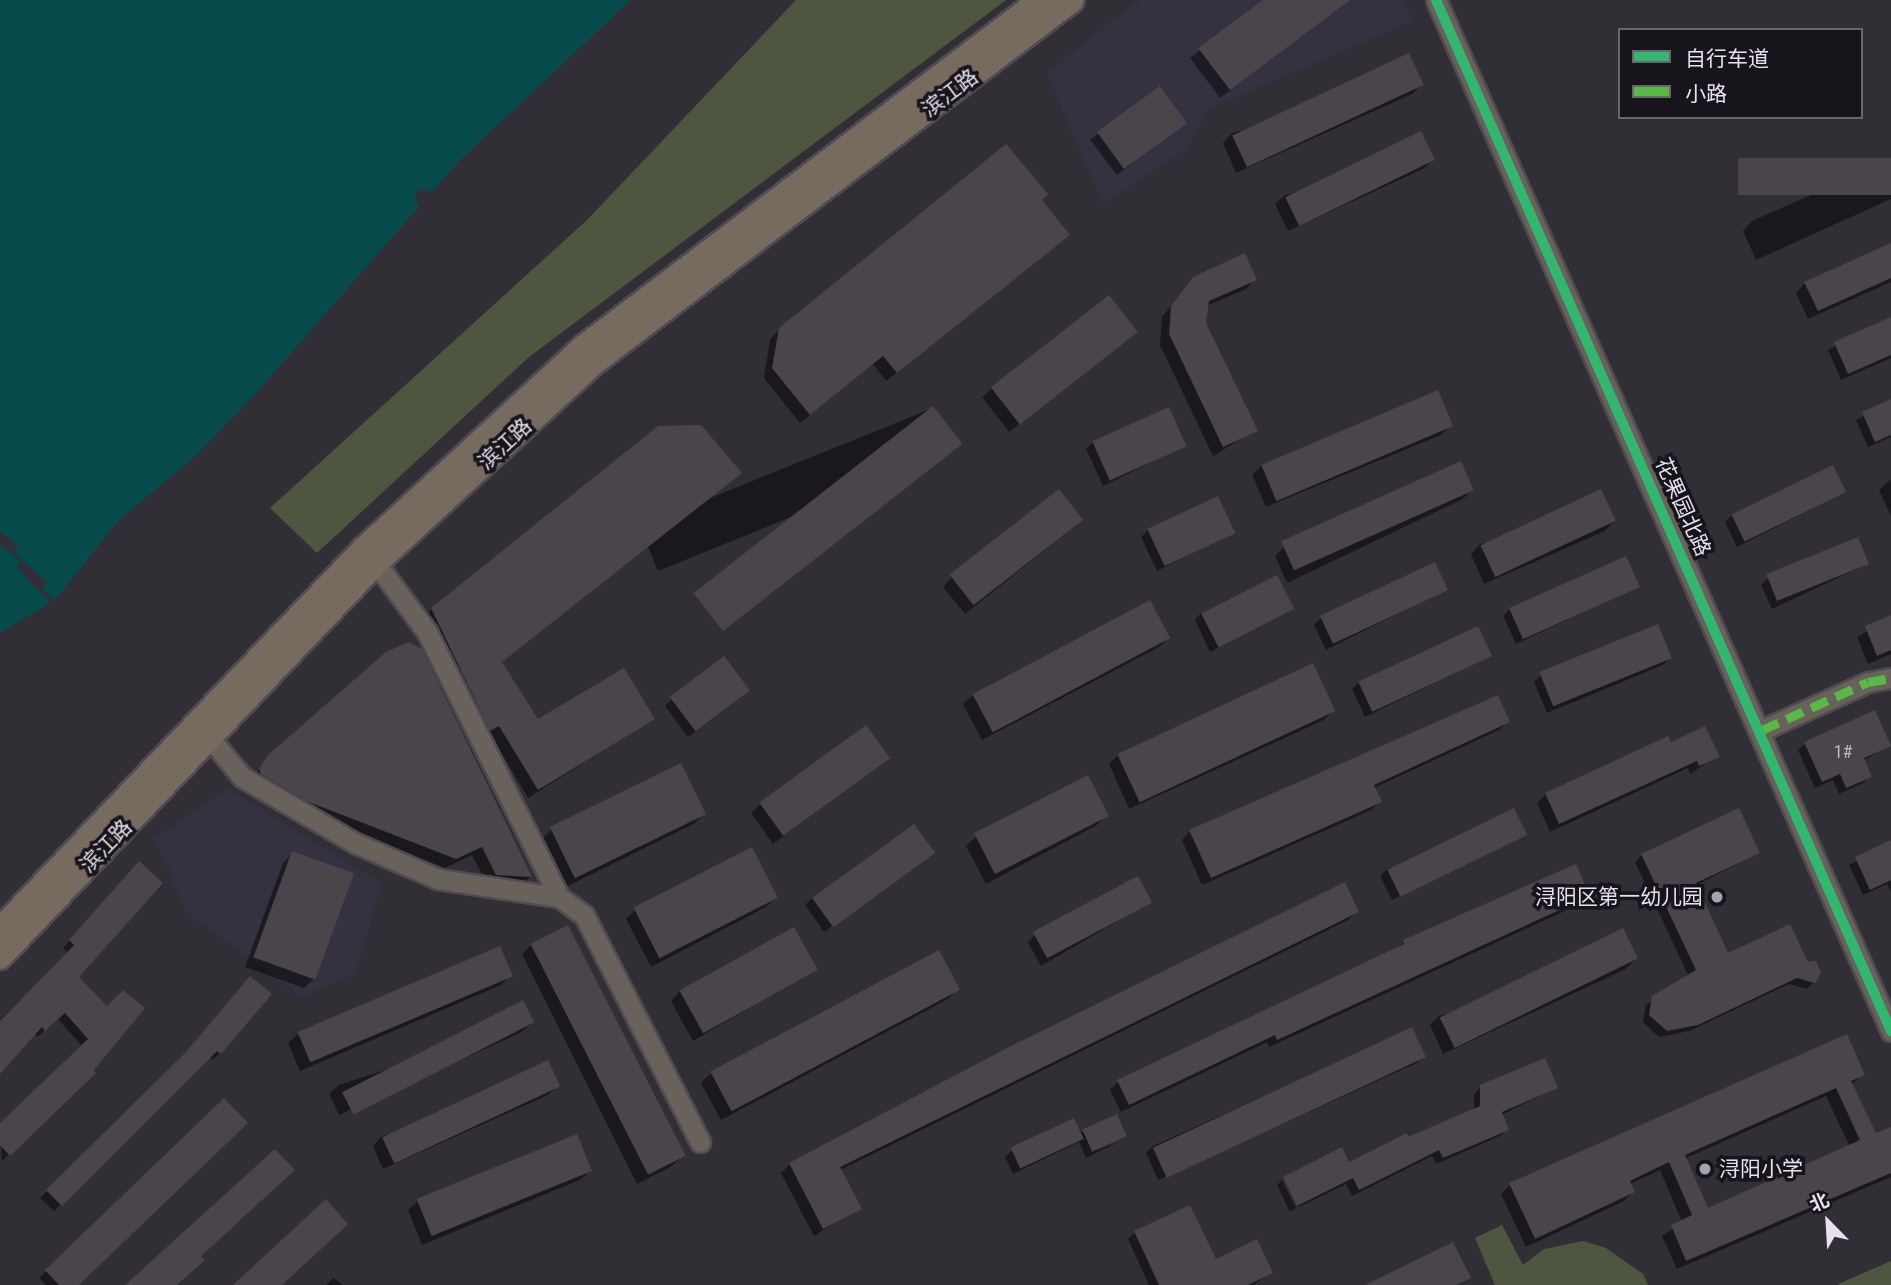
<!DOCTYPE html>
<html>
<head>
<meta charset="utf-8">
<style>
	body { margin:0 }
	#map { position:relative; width:1891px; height:1285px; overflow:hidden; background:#322e36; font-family:"Roboto Condensed","Noto Sans SC",sans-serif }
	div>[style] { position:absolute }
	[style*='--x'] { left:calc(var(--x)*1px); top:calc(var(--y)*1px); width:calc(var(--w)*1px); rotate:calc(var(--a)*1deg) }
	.commercial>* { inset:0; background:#363141 }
	.green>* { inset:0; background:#4e5640 }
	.water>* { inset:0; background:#064a4c }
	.pier>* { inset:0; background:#322e36 }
	.round { border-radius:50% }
	.shadow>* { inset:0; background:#0007; transform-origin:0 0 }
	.building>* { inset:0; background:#4a454a; transform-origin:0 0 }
	.roads { filter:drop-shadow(2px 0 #4f4b52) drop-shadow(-2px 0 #4f4b52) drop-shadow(0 2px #4f4b52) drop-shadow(0 -2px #4f4b52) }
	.minor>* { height:19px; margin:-9.5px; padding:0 9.5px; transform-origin:9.5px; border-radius:9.5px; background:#69625a }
	.major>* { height:24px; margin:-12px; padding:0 12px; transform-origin:12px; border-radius:12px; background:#766b5e }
	.quiet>* { height:9px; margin-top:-4.5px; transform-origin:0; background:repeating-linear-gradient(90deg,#58b947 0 18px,transparent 0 27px) }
	.cycleway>* { height:10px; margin:-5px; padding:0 5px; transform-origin:5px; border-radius:5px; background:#33b770 }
	.dots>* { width:19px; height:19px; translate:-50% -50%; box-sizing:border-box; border:4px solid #18141c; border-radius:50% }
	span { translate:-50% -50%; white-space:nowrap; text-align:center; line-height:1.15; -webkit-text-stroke:7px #18141c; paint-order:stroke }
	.number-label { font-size:18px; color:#bfbac4 }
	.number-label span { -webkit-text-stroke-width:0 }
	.street-label { font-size:21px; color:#e6e1ec }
	.poi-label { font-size:21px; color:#e6e1ec }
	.right { translate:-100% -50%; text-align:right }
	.left { translate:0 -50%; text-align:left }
	.legend { position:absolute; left:1618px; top:28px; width:245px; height:91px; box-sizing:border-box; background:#18141c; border:2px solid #6a666f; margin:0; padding:9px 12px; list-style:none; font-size:21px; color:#e6e1ec }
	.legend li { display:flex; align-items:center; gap:14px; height:35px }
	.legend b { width:35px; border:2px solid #6a666f }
	.north { position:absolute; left:1793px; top:1187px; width:70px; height:70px; -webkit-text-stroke:5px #18141c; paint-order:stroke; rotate:336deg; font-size:19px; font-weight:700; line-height:28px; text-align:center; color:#e6e1ec }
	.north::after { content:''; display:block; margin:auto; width:24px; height:32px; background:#e6e1ec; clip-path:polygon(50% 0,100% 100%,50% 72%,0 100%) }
</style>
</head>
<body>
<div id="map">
	<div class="commercial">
		<div style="clip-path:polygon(1138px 0,1402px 0,1412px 21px,1208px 109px,1186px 149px,1103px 203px,1047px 74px)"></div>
		<div style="clip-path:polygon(228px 789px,382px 884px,355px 973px,302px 997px,186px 912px,155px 838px)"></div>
	</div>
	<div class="green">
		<div style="clip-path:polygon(796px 0,1006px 0,529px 357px,317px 553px,270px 508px,587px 220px)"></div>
		<div style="clip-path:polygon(1502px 1225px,1523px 1265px,1544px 1249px,1583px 1241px,1606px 1248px,1643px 1274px,1648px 1285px,1495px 1285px,1475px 1238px)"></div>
		<div style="clip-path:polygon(1891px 1261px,1891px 1285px,1839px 1285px,1838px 1284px)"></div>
	</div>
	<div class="water">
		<div style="clip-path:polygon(0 0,631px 0,459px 161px,258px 391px,198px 454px,119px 520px,55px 600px,0 633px)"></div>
	</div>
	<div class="pier">
		<div class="round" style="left:415px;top:189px;width:18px;height:18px"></div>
		<div style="clip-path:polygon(0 532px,18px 545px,13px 551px,47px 583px,42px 589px,54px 600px,62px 598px,53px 606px,17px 567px,21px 561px,0 545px)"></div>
	</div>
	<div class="shadow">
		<div style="clip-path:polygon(1265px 0,1336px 0,1340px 5px,1220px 98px,1190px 58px)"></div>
		<div style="clip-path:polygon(1421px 85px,1412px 94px,1236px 173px,1223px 143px,1232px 133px)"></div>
		<div style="left:1159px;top:88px;width:44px;height:86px;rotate:53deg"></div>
		<div style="clip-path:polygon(1433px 160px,1423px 169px,1288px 231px,1275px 204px,1285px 195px)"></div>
		<div style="clip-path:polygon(1891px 160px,1891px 199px,1756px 260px,1743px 231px,1752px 221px)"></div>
		<div style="clip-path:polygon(1040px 200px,1058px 244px,886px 381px,873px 364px,800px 423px,764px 378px,770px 339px,780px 329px)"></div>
		<div style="clip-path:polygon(1891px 244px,1891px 282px,1808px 319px,1796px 293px,1805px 283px)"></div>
		<div style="clip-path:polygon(1194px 278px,1255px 279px,1246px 289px,1206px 306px,1205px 323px,1256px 430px,1213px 456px,1160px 345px,1162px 317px)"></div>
		<div style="clip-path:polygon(1891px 319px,1891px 358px,1841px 380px,1828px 350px)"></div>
		<div style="clip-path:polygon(1136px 332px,1009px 432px,982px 397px,992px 388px)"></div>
		<div style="clip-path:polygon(1891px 401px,1891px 437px,1868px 447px,1856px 420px)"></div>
		<div style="left:933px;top:408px;width:48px;height:316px;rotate:68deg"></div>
		<div style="clip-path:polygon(1451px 425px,1441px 435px,1266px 507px,1252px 475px,1262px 465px)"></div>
		<div style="clip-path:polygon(1093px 442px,1184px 446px,1103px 486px,1086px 449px)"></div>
		<div style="clip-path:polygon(1891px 479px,1891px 516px,1879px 490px)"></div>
		<div style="clip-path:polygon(1472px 490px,1463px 499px,1287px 583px,1275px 556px,1284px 547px)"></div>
		<div style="clip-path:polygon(1844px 492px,1737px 547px,1725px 522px,1732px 515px)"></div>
		<div style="clip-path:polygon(1614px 521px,1605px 531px,1484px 584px,1471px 554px,1480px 544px)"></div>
		<div style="clip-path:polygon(1071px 529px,965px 614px,943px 587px,952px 577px)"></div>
		<div style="clip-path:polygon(1148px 530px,1233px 532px,1157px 571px,1141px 537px)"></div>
		<div style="clip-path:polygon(1867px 564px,1772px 609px,1761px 585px,1768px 578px)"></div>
		<div style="clip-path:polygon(1637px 587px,1516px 644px,1503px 616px,1510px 609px)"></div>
		<div style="clip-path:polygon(1446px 589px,1326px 650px,1314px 625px,1321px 618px)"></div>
		<div style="clip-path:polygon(1150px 602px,1168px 638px,1159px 647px,982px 740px,963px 704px,973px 695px)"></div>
		<div style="clip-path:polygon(432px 609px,500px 663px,537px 722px,653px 719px,528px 798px,490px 734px,480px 739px,423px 619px)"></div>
		<div style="clip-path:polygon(1291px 609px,1210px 652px,1195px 620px,1201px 613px)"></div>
		<div style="clip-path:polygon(1891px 617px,1891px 654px,1868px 664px,1857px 637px)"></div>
		<div style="clip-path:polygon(420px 650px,530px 877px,520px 886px,487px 884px,472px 855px,445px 868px,299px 811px,250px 780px,270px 757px)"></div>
		<div style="clip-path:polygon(1490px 656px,1365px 717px,1352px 689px,1359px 682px)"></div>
		<div style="clip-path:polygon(1670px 658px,1663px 665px,1547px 713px,1534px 682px,1541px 675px)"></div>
		<div style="clip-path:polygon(741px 697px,688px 737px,665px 706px,672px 699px)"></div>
		<div style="clip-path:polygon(1333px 711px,1324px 720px,1129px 809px,1109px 764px,1118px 755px)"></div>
		<div style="clip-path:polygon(1508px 721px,1499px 730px,1374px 788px,1380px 802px,1371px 810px,1202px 885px,1182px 840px,1190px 831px)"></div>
		<div style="clip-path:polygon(1670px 744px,1717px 756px,1690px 774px,1688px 768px,1550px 832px,1537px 803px,1546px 794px)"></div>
		<div style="clip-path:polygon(1805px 744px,1889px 745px,1863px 761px,1870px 776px,1863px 783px,1839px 794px,1833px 780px,1815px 788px,1798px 750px)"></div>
		<div style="clip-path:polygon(888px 758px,773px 844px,751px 813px,760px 804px)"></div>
		<div style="clip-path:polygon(1087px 778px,1107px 815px,1097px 825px,986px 884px,966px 846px,976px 837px)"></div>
		<div style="clip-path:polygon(704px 814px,695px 823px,566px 887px,542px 839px,551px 830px)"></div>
		<div style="clip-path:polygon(1524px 835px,1392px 900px,1380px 876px,1387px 869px)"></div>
		<div style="clip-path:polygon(1891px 842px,1891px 892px,1887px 884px,1863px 895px,1849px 865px)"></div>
		<div style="clip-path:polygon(293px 853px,314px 979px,304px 988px,245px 967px,283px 863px)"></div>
		<div style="clip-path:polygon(932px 853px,824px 932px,805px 905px,812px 898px)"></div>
		<div style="clip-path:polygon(1758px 853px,1695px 886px,1727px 955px,1814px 982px,1807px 989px,1789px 984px,1689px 1031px,1659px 1037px,1643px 1022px,1646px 1005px,1689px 977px,1635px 862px,1642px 855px)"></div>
		<div style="clip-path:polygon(132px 871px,76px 977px,107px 1009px,94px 1073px,2px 1161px,0 1126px,83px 1047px,57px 1018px,38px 1037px,34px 1033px,0 1072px,0 1020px,68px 953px,63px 948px)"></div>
		<div style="clip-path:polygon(1588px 896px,1580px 904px,1269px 1047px,1267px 1042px,1121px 1112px,1110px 1090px,1118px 1082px,1396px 950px,1404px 942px)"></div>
		<div style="clip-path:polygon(776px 898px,766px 907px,651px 967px,626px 919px,635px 910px)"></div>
		<div style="clip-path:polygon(1150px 902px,1041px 966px,1028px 942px,1035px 935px)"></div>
		<div style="clip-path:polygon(1357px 911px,1348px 920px,840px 1170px,859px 1208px,814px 1236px,781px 1173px,790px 1164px)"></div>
		<div style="clip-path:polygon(531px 945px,682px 1156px,672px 1166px,637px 1184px,522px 954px)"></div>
		<div style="clip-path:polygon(499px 948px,511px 975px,501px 985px,300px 1071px,288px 1043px,298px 1034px)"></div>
		<div style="clip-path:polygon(1636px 959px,1626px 969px,1443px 1054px,1430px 1025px,1439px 1016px)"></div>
		<div style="clip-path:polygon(816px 969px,693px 1041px,671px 1001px,680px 991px)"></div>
		<div style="clip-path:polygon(244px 985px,220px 1053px,213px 1060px,209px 1056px,54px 1211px,40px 1198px,181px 1060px)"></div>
		<div style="clip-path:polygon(958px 989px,948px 999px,721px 1120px,701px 1083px,711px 1073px)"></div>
		<div style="clip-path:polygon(532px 1022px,522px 1032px,339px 1115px,329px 1094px,339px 1085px)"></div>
		<div style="clip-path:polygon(1411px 1030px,1424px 1056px,1417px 1063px,1158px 1180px,1146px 1153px,1153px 1146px)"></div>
		<div style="clip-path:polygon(evenodd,1846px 1036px,1863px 1074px,1851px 1085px,1875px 1135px,1891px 1129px,1891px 1177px,1677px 1269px,1662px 1236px,1682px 1222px,1660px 1170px,1630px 1184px,1633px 1191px,1624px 1201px,1526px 1247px,1501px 1194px,1510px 1185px,1846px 1036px,1826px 1096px,1850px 1147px,1707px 1211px,1684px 1159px,1826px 1096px)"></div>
		<div style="clip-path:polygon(558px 1086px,548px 1095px,383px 1169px,373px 1146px,382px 1136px)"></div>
		<div style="clip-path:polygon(1481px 1087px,1556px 1088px,1501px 1115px,1507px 1130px,1500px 1136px,1436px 1164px,1432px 1156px,1352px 1196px,1346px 1184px,1299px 1207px,1284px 1178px,1341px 1150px,1348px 1164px,1474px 1111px,1474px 1094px)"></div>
		<div style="clip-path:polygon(224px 1101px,77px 1285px,46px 1285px,39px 1278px)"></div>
		<div style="clip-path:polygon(1084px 1131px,1125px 1136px,1085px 1154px,1119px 1142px,1086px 1158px,1079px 1142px,1013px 1174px,1005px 1157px,1012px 1150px)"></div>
		<div style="clip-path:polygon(590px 1171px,580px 1180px,422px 1245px,408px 1210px,418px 1201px)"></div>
		<div style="clip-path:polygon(1282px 1180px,1296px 1208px,1290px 1212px,1277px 1185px)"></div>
		<div style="clip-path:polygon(1135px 1232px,1215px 1261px,1271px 1273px,1253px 1285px,1149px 1285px,1128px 1239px)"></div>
		<div style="clip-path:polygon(333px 1278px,343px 1285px,326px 1285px)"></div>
	</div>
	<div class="building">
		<div style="clip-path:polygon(1263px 0,1350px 0,1230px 90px,1198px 48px)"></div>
		<div style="left:1409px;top:53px;width:35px;height:195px;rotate:65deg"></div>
		<div style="left:1160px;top:86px;width:46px;height:78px;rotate:54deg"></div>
		<div style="left:1421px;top:131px;width:32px;height:151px;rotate:64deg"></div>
		<div style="clip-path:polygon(1006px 144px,1048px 194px,1042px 200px,1070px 235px,897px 373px,883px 356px,810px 415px,772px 368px,779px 328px)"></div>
		<div style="left:1891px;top:158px;width:37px;height:153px;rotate:90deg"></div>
		<div style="clip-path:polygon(1891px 243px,1891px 278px,1818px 311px,1804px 282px)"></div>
		<div style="clip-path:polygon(1245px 253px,1257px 280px,1209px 301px,1206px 323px,1258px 431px,1223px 447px,1169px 334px,1171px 306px,1193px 277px)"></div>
		<div style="left:1109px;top:295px;width:47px;height:150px;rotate:52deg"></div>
		<div style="clip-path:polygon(1891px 317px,1891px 355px,1848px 374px,1834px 342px)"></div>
		<div style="left:1438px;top:390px;width:39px;height:192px;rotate:67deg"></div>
		<div style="clip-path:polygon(1891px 399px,1891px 435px,1875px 442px,1862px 412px)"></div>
		<div style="left:933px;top:406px;width:48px;height:304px;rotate:52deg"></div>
		<div style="left:1169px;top:407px;width:43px;height:84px;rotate:66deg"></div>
		<div style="clip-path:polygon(701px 425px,742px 473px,502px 662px,538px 719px,624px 668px,655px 719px,538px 790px,499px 726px,490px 731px,431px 608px,658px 426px)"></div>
		<div style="left:1461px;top:461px;width:32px;height:197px;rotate:66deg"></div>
		<div style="left:1833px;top:465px;width:30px;height:113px;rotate:64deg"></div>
		<div style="left:1059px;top:489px;width:39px;height:139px;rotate:52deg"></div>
		<div style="left:1601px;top:489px;width:35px;height:133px;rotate:65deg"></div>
		<div style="left:1218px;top:496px;width:41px;height:78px;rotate:65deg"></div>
		<div style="left:1858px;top:537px;width:29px;height:99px;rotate:68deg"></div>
		<div style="left:1626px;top:556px;width:34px;height:128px;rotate:66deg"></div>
		<div style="left:1435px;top:562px;width:31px;height:127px;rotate:65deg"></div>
		<div style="left:1277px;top:575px;width:38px;height:85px;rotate:63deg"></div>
		<div style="left:1150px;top:600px;width:43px;height:201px;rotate:62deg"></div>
		<div style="clip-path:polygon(1891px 615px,1891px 650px,1877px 656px,1865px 626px)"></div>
		<div style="left:1658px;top:624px;width:37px;height:128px;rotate:68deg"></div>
		<div style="left:1478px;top:626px;width:33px;height:132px;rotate:65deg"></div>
		<div style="clip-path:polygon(409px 642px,422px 649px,532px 877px,496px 875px,482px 847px,456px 859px,309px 802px,261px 774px,259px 769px,268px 755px,386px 652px)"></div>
		<div style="left:724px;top:656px;width:43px;height:68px;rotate:53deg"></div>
		<div style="left:1313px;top:663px;width:53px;height:216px;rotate:65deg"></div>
		<div style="clip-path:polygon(1498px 695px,1510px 722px,1374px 785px,1382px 802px,1211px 878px,1189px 830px)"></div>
		<div style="clip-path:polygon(1875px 710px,1891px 746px,1864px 758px,1872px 777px,1846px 788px,1840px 774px,1822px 782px,1804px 742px)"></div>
		<div style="left:866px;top:725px;width:41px;height:132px;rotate:54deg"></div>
		<div style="clip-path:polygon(1705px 726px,1720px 757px,1699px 766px,1697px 761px,1559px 824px,1545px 793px,1668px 736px,1671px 742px)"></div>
		<div style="left:681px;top:763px;width:57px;height:146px;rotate:64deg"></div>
		<div style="left:1088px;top:775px;width:46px;height:128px;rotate:63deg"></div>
		<div style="left:1514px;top:808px;width:30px;height:141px;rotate:64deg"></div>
		<div style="clip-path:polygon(1739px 808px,1760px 853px,1696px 883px,1728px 953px,1790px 924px,1808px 962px,1816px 961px,1821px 973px,1815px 983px,1797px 978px,1698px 1025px,1667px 1031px,1649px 1015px,1652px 996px,1696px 970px,1641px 854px)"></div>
		<div style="left:914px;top:824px;width:36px;height:126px;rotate:54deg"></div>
		<div style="clip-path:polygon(1891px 840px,1891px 880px,1870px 890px,1855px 857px)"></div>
		<div style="left:752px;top:847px;width:57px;height:133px;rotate:63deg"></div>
		<div style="left:292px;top:851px;width:66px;height:113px;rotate:20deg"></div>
		<div style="clip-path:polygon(139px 861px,163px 883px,79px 977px,107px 1006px,123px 990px,145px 1008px,94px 1070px,96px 1073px,10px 1156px,0 1145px,0 1123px,88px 1039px,65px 1013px,45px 1031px,42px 1027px,0 1074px,0 1021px,74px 945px,69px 940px)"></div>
		<div style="clip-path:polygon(1576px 864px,1590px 896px,1277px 1040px,1275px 1035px,1129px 1105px,1117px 1080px,1404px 944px,1403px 940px)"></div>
		<div style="left:1138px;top:876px;width:30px;height:119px;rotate:62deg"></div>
		<div style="clip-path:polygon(1345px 882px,1359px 912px,840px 1167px,862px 1209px,823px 1229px,789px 1163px,1005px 1049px)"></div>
		<div style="left:568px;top:925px;width:259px;height:42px;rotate:63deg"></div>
		<div style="left:794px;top:927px;width:49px;height:131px;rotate:61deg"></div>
		<div style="left:1623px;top:928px;width:34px;height:204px;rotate:64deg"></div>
		<div style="left:500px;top:946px;width:33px;height:220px;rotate:67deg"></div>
		<div style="left:939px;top:950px;width:45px;height:259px;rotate:62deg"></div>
		<div style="clip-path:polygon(250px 976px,272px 994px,221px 1054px,217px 1051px,62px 1206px,46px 1190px,186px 1052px)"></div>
		<div style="left:523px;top:1000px;width:25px;height:203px;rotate:63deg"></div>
		<div style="left:1412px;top:1027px;width:33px;height:286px;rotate:65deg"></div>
		<div style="clip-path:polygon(evenodd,1847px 1034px,1865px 1075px,1851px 1081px,1876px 1133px,1891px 1127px,1891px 1173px,1686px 1261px,1671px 1225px,1692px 1215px,1669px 1162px,1630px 1181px,1635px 1192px,1535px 1239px,1509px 1183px,1847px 1034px,1836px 1088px,1860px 1140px,1708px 1208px,1685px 1155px,1836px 1088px)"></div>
		<div style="clip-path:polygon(1545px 1058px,1558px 1088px,1502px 1112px,1509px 1130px,1443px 1158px,1439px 1150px,1359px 1190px,1353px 1178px,1297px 1206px,1283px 1177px,1342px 1147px,1349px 1162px,1407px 1133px,1408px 1137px,1480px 1106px,1480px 1085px)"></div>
		<div style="left:548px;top:1060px;width:29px;height:183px;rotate:65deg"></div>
		<div style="clip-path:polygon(224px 1098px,248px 1123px,79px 1285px,59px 1285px,45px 1270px)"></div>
		<div style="left:1117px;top:1114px;width:24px;height:38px;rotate:66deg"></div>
		<div style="left:1074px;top:1118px;width:23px;height:70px;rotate:65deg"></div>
		<div style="left:577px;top:1134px;width:40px;height:173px;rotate:68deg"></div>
		<div style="clip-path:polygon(275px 1149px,295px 1170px,201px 1256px,205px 1260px,177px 1285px,125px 1285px)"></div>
		<div style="clip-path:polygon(326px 1199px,348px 1224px,282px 1285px,233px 1285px)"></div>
		<div style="clip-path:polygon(1190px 1205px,1216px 1259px,1257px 1239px,1273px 1273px,1248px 1285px,1159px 1285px,1134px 1231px)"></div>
		<div style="clip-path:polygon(1453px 1242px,1471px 1278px,1456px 1285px,1365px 1285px)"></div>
	</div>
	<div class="roads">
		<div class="minor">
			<div style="--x:1436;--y:0;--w:1127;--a:66.19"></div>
			<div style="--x:376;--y:563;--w:86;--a:53.5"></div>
			<div style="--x:427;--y:632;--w:296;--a:63.5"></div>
			<div style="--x:200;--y:726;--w:66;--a:50.5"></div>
			<div style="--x:242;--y:777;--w:131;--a:30.3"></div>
			<div style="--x:355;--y:843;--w:90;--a:23.4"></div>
			<div style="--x:438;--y:879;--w:122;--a:8.5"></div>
			<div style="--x:559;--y:897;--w:31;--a:36"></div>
			<div style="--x:584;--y:915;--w:255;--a:62.9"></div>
			<div style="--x:1762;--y:730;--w:116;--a:-24.4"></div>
			<div style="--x:1868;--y:682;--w:23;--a:-10"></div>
		</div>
		<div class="major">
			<div style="--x:0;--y:930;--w:526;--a:-46.31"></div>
			<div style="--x:363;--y:550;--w:300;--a:-42.6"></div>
			<div style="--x:584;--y:347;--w:574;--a:-37.21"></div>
			<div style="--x:0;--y:957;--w:545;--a:-46.34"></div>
			<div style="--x:376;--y:563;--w:299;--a:-42.6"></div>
			<div style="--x:596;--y:361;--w:597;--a:-37.18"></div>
		</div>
	</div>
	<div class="quiet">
		<div style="--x:1762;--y:730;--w:116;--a:-24.4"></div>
		<div style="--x:1868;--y:682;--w:23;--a:-10"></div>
	</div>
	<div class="cycleway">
		<div style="--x:1436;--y:0;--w:1127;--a:66.19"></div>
	</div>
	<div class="dots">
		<div style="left:1717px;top:897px;background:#a7a2ac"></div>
		<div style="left:1705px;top:1169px;background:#a7a2ac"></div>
	</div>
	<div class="number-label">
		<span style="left:1843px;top:752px">1#</span>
	</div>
	<div class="street-label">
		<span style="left:950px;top:93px;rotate:-37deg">滨江路</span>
		<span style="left:505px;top:444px;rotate:-43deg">滨江路</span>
		<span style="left:1683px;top:507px;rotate:66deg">花果园北路</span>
		<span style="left:106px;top:846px;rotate:-46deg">滨江路</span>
	</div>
	<div class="poi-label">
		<span class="right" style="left:1703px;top:897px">浔阳区第一幼儿园</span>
		<span class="left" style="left:1719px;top:1169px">浔阳小学</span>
	</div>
	<ul class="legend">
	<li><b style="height:9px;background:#33b770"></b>自行车道</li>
	<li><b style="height:9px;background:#58b947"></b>小路</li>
	</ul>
	<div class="north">北</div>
</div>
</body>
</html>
